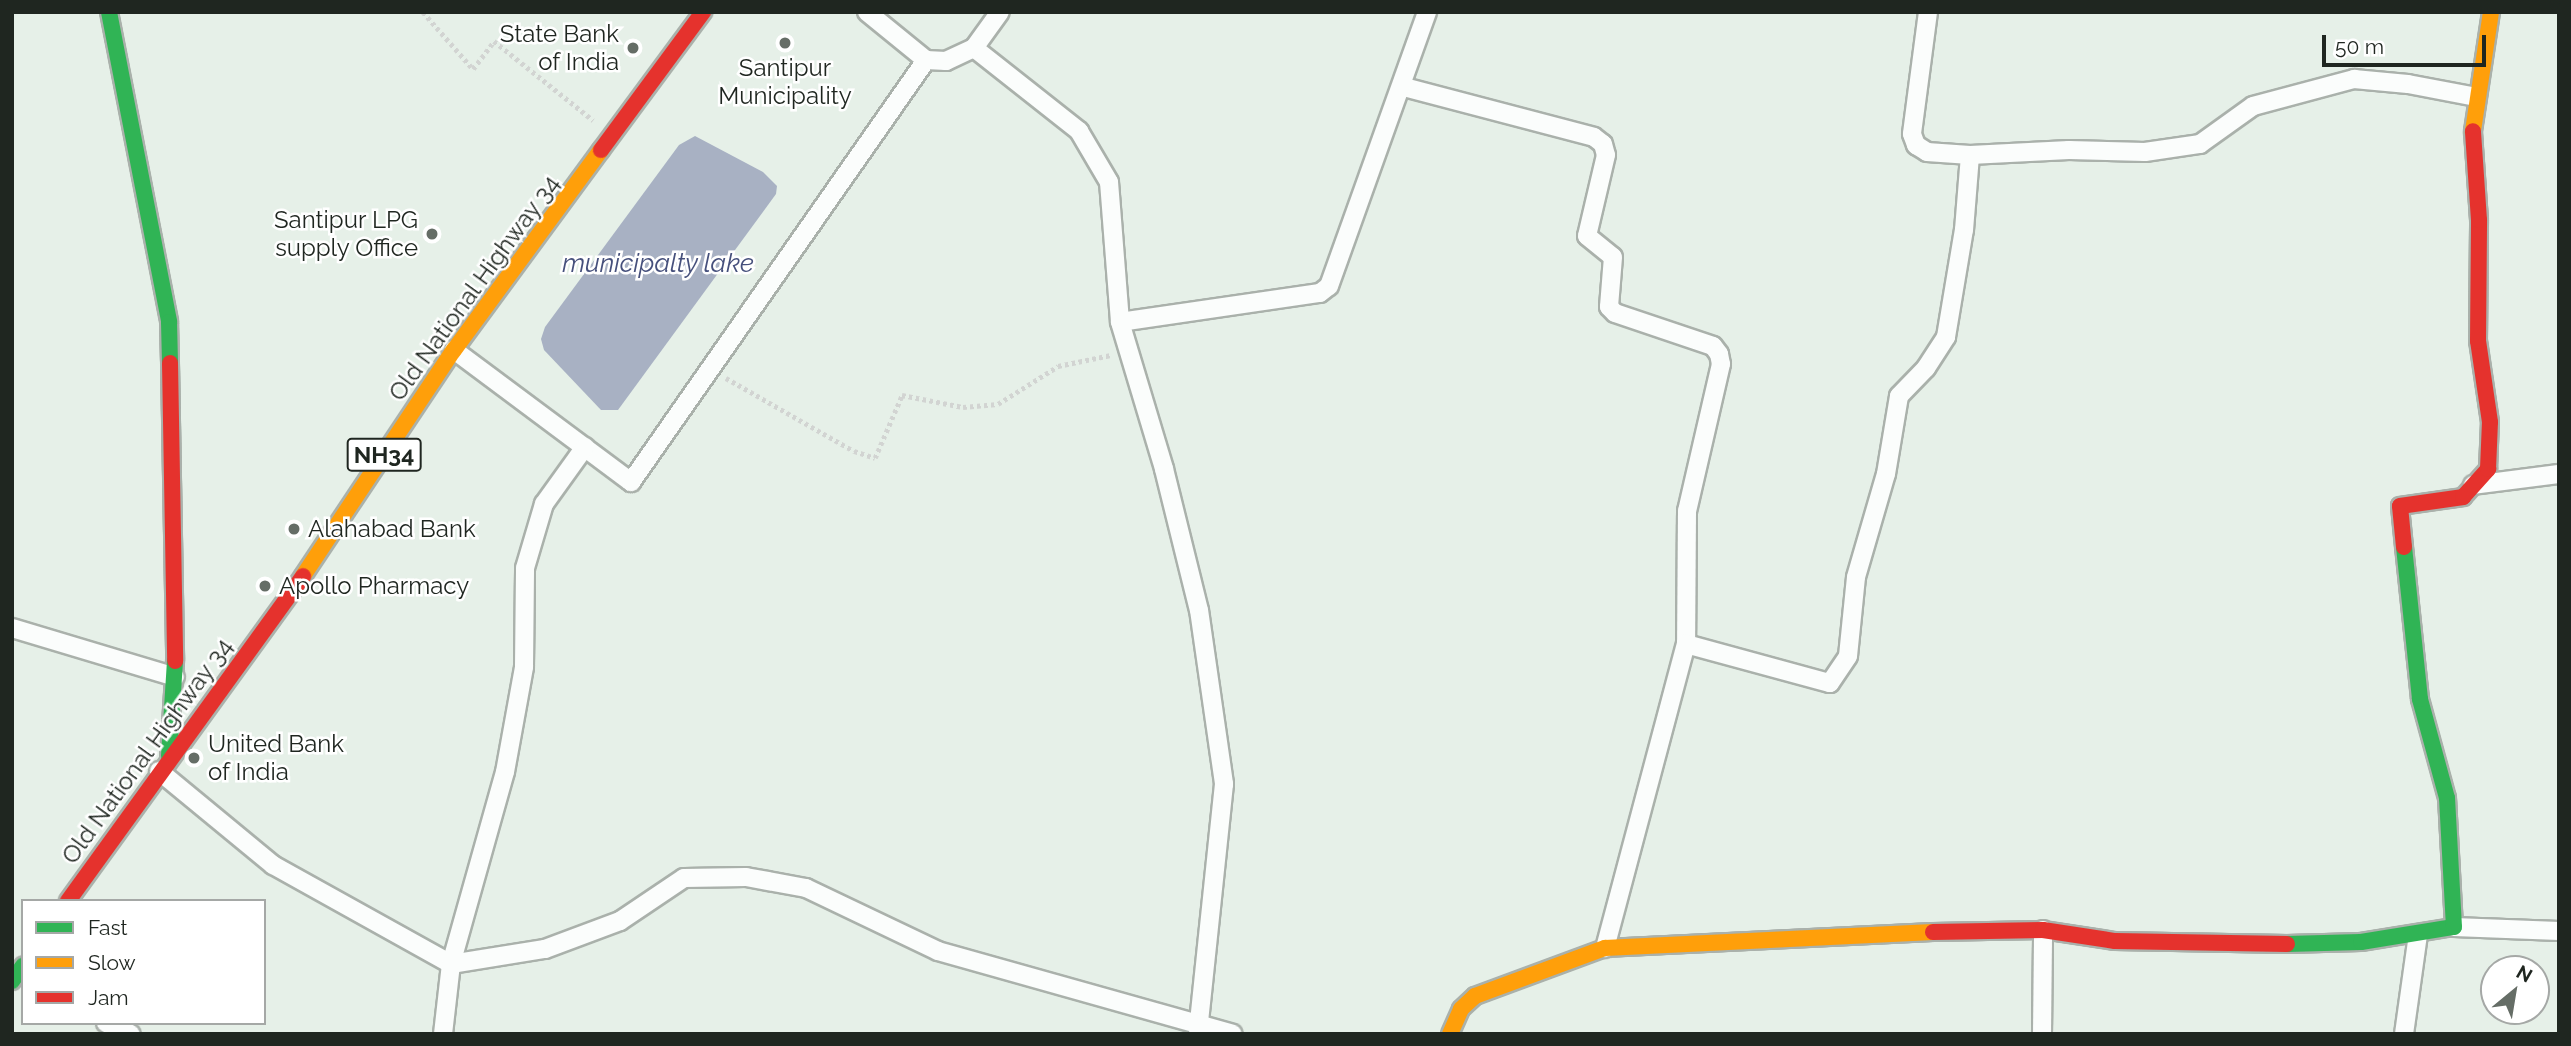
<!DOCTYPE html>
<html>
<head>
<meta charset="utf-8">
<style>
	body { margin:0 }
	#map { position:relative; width:2571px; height:1046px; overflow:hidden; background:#e6f0e8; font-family:Raleway,sans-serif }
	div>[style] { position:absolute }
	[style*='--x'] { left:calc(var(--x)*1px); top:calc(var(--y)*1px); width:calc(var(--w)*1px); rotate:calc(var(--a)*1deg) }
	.water>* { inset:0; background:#a8b1c3 }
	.path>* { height:4.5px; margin-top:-2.25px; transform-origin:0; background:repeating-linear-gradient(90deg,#d2d4d2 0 3.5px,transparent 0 7px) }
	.roads { filter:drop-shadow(2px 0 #aab1ab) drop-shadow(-2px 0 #aab1ab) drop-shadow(0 2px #aab1ab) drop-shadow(0 -2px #aab1ab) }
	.street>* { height:18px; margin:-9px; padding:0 9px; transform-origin:9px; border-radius:9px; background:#fbfdfc }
	.fast>* { height:16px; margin:-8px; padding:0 8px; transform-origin:8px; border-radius:8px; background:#30b455 }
	.slow>* { height:16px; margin:-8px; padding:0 8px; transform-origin:8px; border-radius:8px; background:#ff9f0a }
	.jam>* { height:16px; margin:-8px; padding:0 8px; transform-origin:8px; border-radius:8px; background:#e5322d }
	.dots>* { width:19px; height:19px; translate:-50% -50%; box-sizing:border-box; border:4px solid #fff; border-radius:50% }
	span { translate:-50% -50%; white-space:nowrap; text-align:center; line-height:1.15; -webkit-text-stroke:5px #fff; paint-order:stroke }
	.shield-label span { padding:2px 5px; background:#fff; border:2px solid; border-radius:5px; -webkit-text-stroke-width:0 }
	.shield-label { font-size:23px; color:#1f2620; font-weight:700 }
	.poi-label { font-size:24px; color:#1f2620 }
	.right { translate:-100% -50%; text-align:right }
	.left { translate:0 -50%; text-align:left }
	.street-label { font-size:24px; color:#1f2620 }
	.water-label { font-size:26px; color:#46507c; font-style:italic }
	.frame { position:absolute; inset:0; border:14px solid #1f2620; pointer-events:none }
	.legend { position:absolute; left:21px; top:899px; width:245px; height:126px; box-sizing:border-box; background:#fff; border:2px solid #a5a8a6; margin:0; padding:9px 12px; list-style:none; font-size:21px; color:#1f2620 }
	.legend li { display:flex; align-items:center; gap:14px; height:35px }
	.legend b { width:35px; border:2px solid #a5a8a6 }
	.north { position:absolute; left:2480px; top:955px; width:70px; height:70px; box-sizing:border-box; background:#fff; border:2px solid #a5a8a6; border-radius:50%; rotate:30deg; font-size:19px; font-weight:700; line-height:28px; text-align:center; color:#1f2620 }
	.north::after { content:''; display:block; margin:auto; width:24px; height:32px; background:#656d66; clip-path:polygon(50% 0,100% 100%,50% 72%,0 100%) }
	.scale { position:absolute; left:2322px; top:35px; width:164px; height:32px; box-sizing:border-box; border:4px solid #1f2620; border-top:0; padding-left:9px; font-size:21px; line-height:24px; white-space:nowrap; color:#1f2620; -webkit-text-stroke:5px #fff; paint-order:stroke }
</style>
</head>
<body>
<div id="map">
	<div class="water">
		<div style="clip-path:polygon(695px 136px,763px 172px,777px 186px,776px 194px,618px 410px,601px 410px,544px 350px,541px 339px,545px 327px,679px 145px)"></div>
	</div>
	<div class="path">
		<div style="--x:423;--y:12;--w:76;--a:48.7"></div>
		<div style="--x:473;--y:69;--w:35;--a:-53"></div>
		<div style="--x:494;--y:41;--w:127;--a:38.6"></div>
		<div style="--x:726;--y:378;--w:147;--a:29.7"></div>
		<div style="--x:854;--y:451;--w:22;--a:18"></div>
		<div style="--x:875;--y:458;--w:69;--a:-66.8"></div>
		<div style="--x:902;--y:395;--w:62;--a:11.1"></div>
		<div style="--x:963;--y:407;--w:35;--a:-5"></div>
		<div style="--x:998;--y:404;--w:71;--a:-32.3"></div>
		<div style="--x:1058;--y:366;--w:54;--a:-11.7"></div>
	</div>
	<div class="roads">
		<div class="street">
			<div style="--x:867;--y:12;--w:76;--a:39.1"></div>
			<div style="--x:926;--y:60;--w:20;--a:3"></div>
			<div style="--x:946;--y:61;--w:31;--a:-25"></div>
			<div style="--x:974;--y:48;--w:44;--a:-54.2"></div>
			<div style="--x:1928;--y:12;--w:123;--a:97.5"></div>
			<div style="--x:1912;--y:134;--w:12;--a:70"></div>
			<div style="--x:1916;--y:145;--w:13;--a:32"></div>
			<div style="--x:1927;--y:152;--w:43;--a:4"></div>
			<div style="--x:974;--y:48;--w:134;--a:38.3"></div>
			<div style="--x:1079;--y:131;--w:59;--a:59.5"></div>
			<div style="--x:1109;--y:182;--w:140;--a:85.5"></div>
			<div style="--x:1120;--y:322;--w:153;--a:73.3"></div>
			<div style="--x:1164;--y:469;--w:145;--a:76.1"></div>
			<div style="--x:1199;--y:610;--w:176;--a:81.8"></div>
			<div style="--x:1224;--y:784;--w:248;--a:96"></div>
			<div style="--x:1404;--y:87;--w:196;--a:14.7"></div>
			<div style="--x:1594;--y:137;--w:11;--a:38"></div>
			<div style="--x:1603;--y:144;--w:11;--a:75"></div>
			<div style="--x:1606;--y:155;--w:83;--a:103.2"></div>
			<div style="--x:1587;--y:236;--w:33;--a:39"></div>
			<div style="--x:1613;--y:257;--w:50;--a:94.6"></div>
			<div style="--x:1609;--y:307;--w:8;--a:45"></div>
			<div style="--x:1615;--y:313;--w:103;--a:18.6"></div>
			<div style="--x:1713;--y:346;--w:10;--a:53"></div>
			<div style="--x:1719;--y:354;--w:10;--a:79"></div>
			<div style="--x:1721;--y:364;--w:151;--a:103"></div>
			<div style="--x:1687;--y:511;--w:133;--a:90.4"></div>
			<div style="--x:1120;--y:322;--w:202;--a:-8.3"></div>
			<div style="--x:1320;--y:293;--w:11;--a:-38"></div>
			<div style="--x:1329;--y:286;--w:291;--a:-70.3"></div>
			<div style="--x:454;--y:350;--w:221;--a:36.7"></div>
			<div style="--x:631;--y:482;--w:515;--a:-55.04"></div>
			<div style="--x:2473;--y:485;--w:87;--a:-7.3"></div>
			<div style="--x:12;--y:628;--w:170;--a:16.7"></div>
			<div style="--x:159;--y:771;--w:148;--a:39.5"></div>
			<div style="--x:273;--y:865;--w:204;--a:29.1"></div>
			<div style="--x:451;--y:964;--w:95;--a:-9.1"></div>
			<div style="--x:545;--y:949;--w:80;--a:-20.5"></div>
			<div style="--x:620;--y:921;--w:77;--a:-33.9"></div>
			<div style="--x:684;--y:878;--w:62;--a:-0.9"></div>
			<div style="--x:746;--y:877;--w:61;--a:10.4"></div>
			<div style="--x:806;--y:888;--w:146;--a:25.5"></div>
			<div style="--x:938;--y:951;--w:306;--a:15.7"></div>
			<div style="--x:2454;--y:927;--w:105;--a:2.2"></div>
			<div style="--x:1605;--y:948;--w:315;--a:-75.1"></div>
			<div style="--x:1686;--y:644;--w:149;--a:15.2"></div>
			<div style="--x:1830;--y:683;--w:32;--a:-56"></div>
			<div style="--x:1848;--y:656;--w:79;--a:-84.2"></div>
			<div style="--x:1856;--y:577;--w:107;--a:-73.8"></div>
			<div style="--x:1886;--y:474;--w:79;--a:-80.5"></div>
			<div style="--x:1899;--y:396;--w:39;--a:-46"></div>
			<div style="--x:1926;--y:368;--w:37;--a:-57"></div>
			<div style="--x:1946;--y:337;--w:109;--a:-80.5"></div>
			<div style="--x:1964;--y:230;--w:75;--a:-85.4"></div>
			<div style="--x:1970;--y:155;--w:99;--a:-2.9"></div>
			<div style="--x:2069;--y:150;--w:76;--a:1.5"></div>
			<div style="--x:2145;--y:152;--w:56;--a:-8.3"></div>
			<div style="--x:2200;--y:144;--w:65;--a:-35.6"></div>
			<div style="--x:2253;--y:106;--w:105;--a:-15"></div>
			<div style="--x:2354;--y:79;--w:54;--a:5.3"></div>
			<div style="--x:2408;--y:84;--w:69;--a:10.8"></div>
			<div style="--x:106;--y:1023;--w:27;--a:24"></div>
			<div style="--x:443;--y:1034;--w:70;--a:-83.5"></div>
			<div style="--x:451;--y:964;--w:199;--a:-74.3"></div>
			<div style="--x:505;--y:772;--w:107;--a:-79.7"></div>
			<div style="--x:524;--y:667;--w:99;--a:-89.4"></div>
			<div style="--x:525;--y:568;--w:67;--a:-73.5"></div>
			<div style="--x:544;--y:504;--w:70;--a:-54.3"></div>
			<div style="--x:2042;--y:1034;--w:104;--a:-89.4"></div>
			<div style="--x:2404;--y:1034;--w:100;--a:-82"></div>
		</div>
		<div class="fast">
			<div style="--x:109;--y:12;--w:316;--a:79"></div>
			<div style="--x:169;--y:322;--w:41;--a:88.6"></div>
			<div style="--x:169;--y:756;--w:95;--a:-86.4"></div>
			<div style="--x:2287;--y:944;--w:74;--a:-1.5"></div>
			<div style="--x:2361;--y:942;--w:94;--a:-9.2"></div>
			<div style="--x:2454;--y:927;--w:129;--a:-93.1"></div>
			<div style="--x:2447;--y:798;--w:103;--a:-105.3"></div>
			<div style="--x:2420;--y:699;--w:153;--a:-96"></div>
			<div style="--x:12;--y:981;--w:19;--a:-54"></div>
		</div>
		<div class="slow">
			<div style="--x:2473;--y:131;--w:120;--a:-81.4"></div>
			<div style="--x:303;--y:576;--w:272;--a:-56.3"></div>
			<div style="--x:454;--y:350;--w:248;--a:-53.7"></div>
			<div style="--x:1450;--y:1034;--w:27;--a:-66"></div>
			<div style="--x:1461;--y:1009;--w:19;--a:-43"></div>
			<div style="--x:1475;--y:996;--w:139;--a:-20.3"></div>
			<div style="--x:1605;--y:948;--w:328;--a:-2.8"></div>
		</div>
		<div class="jam">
			<div style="--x:601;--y:150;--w:172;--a:-53.5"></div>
			<div style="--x:170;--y:363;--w:298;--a:89"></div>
			<div style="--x:2404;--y:547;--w:41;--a:-95.6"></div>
			<div style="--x:2400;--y:506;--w:64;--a:-8.1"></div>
			<div style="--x:2463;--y:497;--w:38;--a:-48"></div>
			<div style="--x:2488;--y:469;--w:47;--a:-87.6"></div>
			<div style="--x:2490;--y:422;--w:82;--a:-98.4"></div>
			<div style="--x:2478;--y:341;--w:121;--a:-89.5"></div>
			<div style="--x:2479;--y:220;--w:89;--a:-93.9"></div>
			<div style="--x:68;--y:901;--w:401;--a:-54.1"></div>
			<div style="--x:1933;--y:932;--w:110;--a:-1"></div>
			<div style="--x:2043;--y:930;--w:73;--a:8.7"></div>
			<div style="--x:2115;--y:941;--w:172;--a:1"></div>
		</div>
	</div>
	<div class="dots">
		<div style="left:785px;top:43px;background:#656d66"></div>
		<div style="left:633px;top:48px;background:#656d66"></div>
		<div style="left:432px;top:234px;background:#656d66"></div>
		<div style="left:294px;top:529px;background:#656d66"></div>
		<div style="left:265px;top:586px;background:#656d66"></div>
		<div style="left:194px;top:758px;background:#656d66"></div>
	</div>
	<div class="shield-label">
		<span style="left:384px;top:455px">NH34</span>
	</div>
	<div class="poi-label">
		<span class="right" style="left:619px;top:48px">State Bank<br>of India</span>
		<span style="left:785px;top:82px">Santipur<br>Municipality</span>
		<span class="right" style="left:418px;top:234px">Santipur LPG<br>supply Office</span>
		<span class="left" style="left:308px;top:529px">Alahabad Bank</span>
		<span class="left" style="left:279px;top:586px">Apollo Pharmacy</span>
		<span class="left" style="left:208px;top:758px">United Bank<br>of India</span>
	</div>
	<div class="street-label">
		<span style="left:474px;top:288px;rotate:-54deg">Old National Highway 34</span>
		<span style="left:147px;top:751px;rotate:-54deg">Old National Highway 34</span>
	</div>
	<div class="water-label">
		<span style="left:658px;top:264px">municipalty lake</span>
	</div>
	<div class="frame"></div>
	<ul class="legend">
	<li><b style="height:9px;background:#30b455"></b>Fast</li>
	<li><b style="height:9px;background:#ff9f0a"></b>Slow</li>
	<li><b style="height:9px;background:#e5322d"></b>Jam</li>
	</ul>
	<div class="north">N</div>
	<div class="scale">50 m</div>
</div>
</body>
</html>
